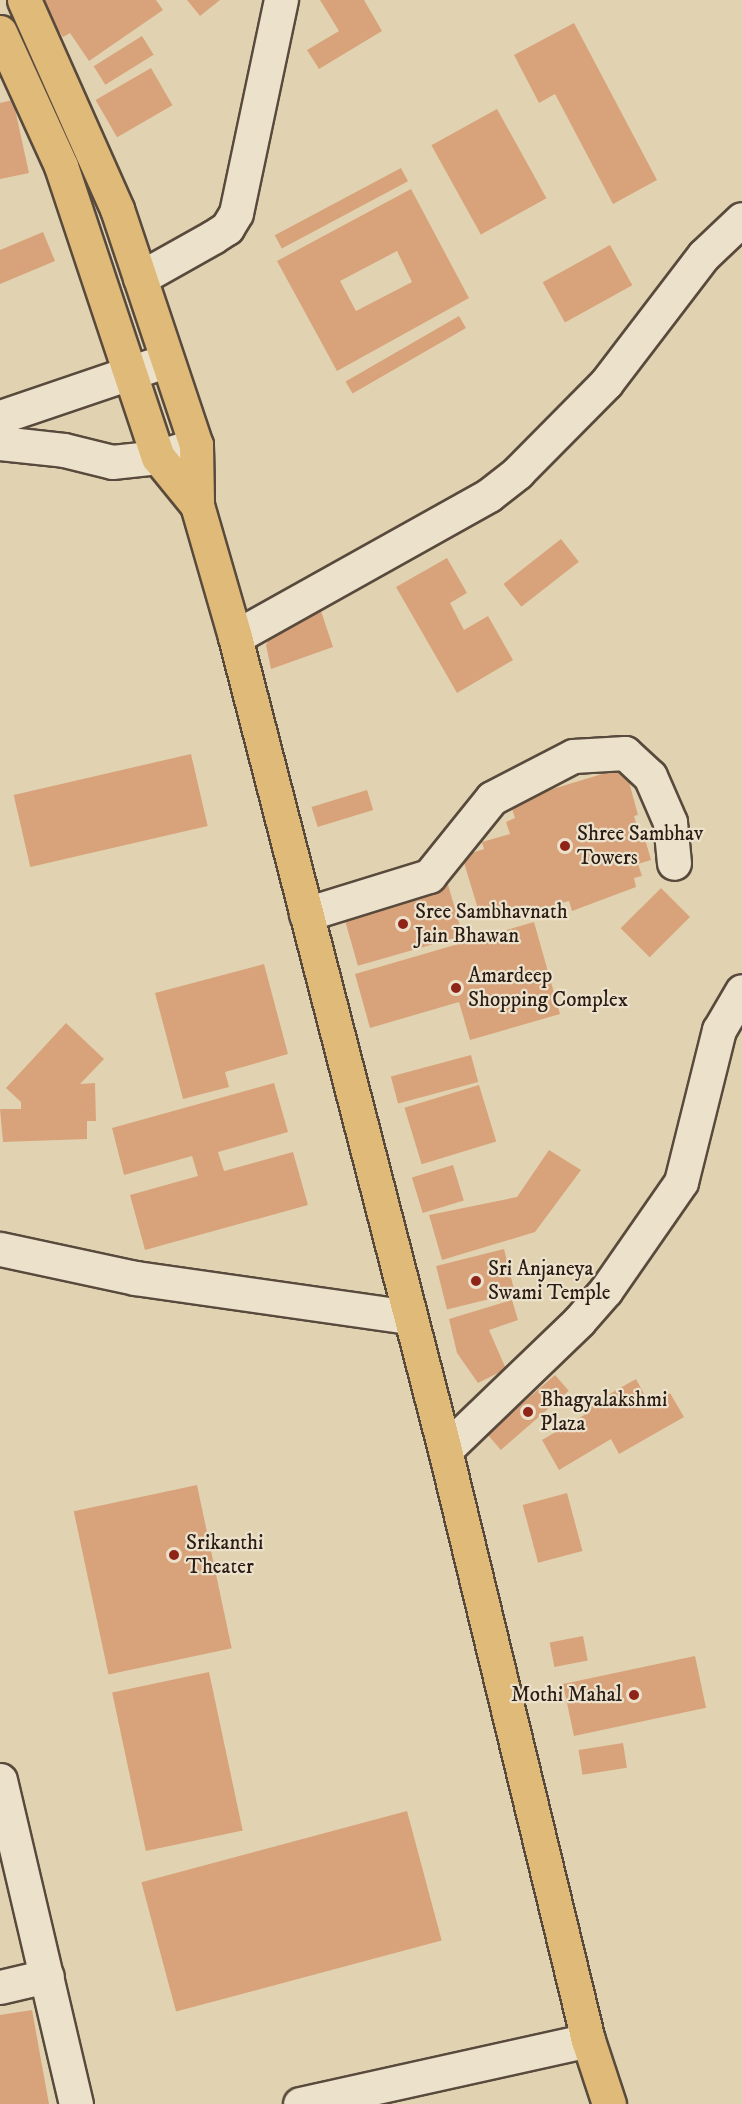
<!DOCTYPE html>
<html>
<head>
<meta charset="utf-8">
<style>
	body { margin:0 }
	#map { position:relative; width:742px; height:2104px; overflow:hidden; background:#e1d3b1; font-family:"IM FELL DW Pica",serif }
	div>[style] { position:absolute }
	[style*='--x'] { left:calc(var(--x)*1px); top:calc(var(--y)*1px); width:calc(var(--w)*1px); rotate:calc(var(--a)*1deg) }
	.building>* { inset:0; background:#d8a37b; transform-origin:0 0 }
	.roads { filter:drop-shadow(2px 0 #584a3c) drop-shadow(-2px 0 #584a3c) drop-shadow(0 2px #584a3c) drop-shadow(0 -2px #584a3c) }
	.minor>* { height:33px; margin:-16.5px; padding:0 16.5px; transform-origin:16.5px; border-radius:16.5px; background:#ece2cc }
	.major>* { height:33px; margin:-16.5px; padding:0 16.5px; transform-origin:16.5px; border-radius:16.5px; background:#e0ba78 }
	.dots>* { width:16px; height:16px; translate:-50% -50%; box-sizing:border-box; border:3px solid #ece2cc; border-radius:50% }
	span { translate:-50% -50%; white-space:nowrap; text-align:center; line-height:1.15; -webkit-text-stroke:4.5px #ece2cc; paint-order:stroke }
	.poi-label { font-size:21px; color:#2b1d15 }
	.left { translate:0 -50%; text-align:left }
	.right { translate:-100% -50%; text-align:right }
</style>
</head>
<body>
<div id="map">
	<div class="building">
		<div style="clip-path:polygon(38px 0,156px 0,163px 10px,89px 61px,70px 33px,63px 37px)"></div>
		<div style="clip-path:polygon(187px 0,220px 0,200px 16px)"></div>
		<div style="clip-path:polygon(320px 0,364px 0,382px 31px,319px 69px,307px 50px,339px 31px)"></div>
		<div style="clip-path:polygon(574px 23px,657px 180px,613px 204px,555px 94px,539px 103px,514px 55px)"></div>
		<div style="left:142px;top:36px;width:22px;height:57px;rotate:58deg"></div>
		<div style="left:151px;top:68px;width:43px;height:64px;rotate:60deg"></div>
		<div style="clip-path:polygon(13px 100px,29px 173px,0 179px,0 103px)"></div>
		<div style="left:497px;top:109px;width:102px;height:75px;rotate:61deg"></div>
		<div style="left:401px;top:168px;width:15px;height:143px;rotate:62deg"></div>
		<div style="clip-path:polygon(evenodd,411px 189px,469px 298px,337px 371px,277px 261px,411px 189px,397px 251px,412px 282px,356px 311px,340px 281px,397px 251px)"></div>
		<div style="clip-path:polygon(43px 232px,55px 261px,0 284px,0 250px)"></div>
		<div style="left:610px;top:245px;width:46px;height:77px;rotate:61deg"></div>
		<div style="left:459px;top:316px;width:14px;height:131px;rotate:60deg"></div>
		<div style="left:561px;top:539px;width:29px;height:73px;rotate:52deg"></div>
		<div style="clip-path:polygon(447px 558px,467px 593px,450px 603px,464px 630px,488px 616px,513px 660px,457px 693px,396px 587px)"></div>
		<div style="clip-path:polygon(320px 608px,333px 647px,271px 669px,266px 645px,273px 631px)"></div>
		<div style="left:191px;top:754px;width:74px;height:182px;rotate:77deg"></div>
		<div style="clip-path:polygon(625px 767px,638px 815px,634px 816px,639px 833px,643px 832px,651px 860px,638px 864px,642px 876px,634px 878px,636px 887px,572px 911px,569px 901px,529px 912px,527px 905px,481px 919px,462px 856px,484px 849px,482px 842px,510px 834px,506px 822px,515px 818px,510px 802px)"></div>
		<div style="left:367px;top:790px;width:21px;height:58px;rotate:73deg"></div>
		<div style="left:447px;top:881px;width:57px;height:109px;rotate:74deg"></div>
		<div style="left:661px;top:888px;width:41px;height:57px;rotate:45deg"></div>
		<div style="clip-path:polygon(534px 922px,560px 1014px,470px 1040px,459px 1002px,370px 1028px,355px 974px)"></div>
		<div style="clip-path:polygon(264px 964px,288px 1054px,225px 1072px,229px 1087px,183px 1099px,155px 993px)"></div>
		<div style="clip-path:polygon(66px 1023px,104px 1059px,80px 1084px,95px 1083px,96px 1121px,87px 1121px,87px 1139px,3px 1142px,0 1109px,21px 1109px,21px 1102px,6px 1088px)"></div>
		<div style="left:471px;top:1055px;width:28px;height:83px;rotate:75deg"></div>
		<div style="clip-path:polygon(274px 1083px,288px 1132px,218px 1152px,224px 1171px,293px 1152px,308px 1205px,145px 1250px,130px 1195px,198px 1176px,192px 1156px,124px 1175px,112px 1128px)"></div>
		<div style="left:479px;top:1085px;width:59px;height:78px;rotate:73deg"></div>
		<div style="clip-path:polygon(549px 1150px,581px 1170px,535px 1232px,442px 1260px,429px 1215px,517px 1197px)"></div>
		<div style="left:453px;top:1165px;width:37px;height:43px;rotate:73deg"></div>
		<div style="left:504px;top:1249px;width:45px;height:70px;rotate:76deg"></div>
		<div style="clip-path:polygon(512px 1300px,518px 1320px,489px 1330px,506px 1369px,478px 1383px,457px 1353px,449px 1319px)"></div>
		<div style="left:555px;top:1375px;width:21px;height:90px;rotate:49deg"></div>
		<div style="clip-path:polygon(636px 1379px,650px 1405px,670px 1393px,684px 1417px,619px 1454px,611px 1439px,559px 1470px,542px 1440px,586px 1414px,583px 1409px)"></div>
		<div style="left:197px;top:1485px;width:167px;height:126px;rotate:78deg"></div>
		<div style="left:567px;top:1493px;width:60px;height:46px;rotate:75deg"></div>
		<div style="left:583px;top:1636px;width:25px;height:34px;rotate:79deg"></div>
		<div style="left:695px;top:1656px;width:53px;height:135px;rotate:78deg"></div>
		<div style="left:209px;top:1672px;width:162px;height:99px;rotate:78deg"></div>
		<div style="left:623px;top:1743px;width:25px;height:45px;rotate:81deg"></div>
		<div style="left:407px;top:1811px;width:134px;height:275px;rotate:75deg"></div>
		<div style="clip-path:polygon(32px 2010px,49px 2104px,0 2104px,0 2015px)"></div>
	</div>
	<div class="roads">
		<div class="minor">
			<div style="--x:140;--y:278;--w:84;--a:-29.3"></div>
			<div style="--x:213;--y:237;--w:17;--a:-33"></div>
			<div style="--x:227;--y:228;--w:17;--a:-59"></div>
			<div style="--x:236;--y:213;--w:218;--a:-78.1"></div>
			<div style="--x:0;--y:417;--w:176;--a:-18.8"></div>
			<div style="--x:0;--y:443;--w:64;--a:6.2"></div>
			<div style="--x:64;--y:450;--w:49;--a:14"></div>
			<div style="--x:112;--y:462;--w:46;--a:-6.2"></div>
			<div style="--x:158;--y:457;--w:40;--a:-18"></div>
			<div style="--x:235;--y:637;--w:291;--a:-29.2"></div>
			<div style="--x:489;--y:495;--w:37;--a:-38"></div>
			<div style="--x:518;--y:472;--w:125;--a:-45.3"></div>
			<div style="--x:606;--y:383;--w:161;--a:-52.6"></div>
			<div style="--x:704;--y:255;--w:52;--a:-43.5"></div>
			<div style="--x:306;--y:914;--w:129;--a:-17.2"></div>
			<div style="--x:429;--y:876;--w:100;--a:-51.1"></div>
			<div style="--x:492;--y:798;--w:91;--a:-27.4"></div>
			<div style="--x:573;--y:756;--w:52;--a:-3.3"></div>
			<div style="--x:625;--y:753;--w:34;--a:43"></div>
			<div style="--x:650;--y:776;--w:50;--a:66.5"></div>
			<div style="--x:670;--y:822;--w:41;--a:84.4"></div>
			<div style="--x:0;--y:1249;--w:138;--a:12.1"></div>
			<div style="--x:135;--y:1278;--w:277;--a:8.1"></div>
			<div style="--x:445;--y:1450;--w:186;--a:-43.9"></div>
			<div style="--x:579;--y:1321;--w:41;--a:-48.9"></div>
			<div style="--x:606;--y:1290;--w:131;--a:-55.2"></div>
			<div style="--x:681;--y:1182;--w:157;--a:-76"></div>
			<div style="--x:719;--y:1030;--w:45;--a:-59.5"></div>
			<div style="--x:0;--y:1780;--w:333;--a:76.8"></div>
			<div style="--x:0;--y:1987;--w:48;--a:-13.2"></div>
			<div style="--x:300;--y:2104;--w:295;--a:-12.5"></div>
		</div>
		<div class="major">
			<div style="--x:24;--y:0;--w:229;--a:66"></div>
			<div style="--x:117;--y:209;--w:249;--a:71.5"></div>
			<div style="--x:196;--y:445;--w:60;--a:89"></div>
			<div style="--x:197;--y:505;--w:137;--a:73.9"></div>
			<div style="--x:235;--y:637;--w:840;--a:75.52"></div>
			<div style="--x:445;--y:1450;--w:607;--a:76.38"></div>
			<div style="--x:588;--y:2040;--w:67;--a:71.8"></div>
			<div style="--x:0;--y:32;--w:147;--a:65.5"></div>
			<div style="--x:61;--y:166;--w:307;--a:71.6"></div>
			<div style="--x:158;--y:457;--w:62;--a:50.9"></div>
		</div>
	</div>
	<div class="dots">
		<div style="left:565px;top:846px;background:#8f2418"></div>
		<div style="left:403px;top:924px;background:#8f2418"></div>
		<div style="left:456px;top:988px;background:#8f2418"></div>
		<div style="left:476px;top:1281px;background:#8f2418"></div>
		<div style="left:528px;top:1412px;background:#8f2418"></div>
		<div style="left:174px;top:1555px;background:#8f2418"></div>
		<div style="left:634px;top:1695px;background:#8f2418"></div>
	</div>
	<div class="poi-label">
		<span class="left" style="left:577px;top:846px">Shree Sambhav<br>Towers</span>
		<span class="left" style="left:415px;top:924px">Sree Sambhavnath<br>Jain Bhawan</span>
		<span class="left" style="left:468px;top:988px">Amardeep<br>Shopping Complex</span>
		<span class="left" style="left:488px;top:1281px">Sri Anjaneya<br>Swami Temple</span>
		<span class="left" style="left:540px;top:1412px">Bhagyalakshmi<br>Plaza</span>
		<span class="left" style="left:186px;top:1555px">Srikanthi<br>Theater</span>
		<span class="right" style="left:622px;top:1695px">Mothi Mahal</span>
	</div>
</div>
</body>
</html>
